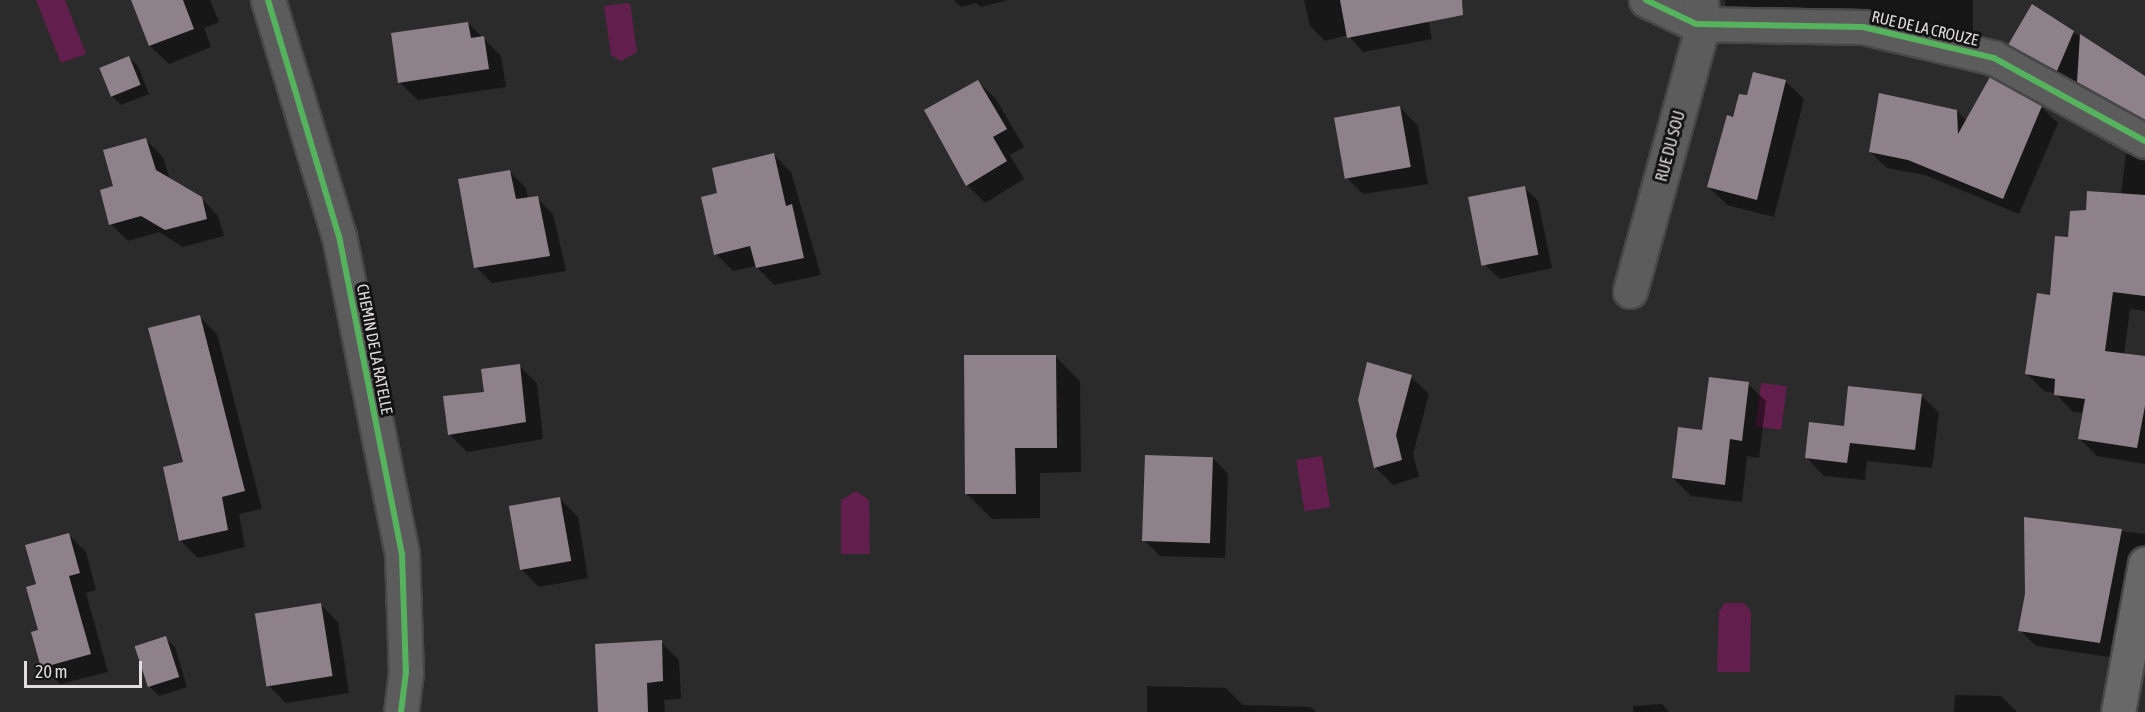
<!DOCTYPE html>
<html>
<head>
<meta charset="utf-8">
<style>
	body { margin:0 }
	#map { position:relative; width:2145px; height:712px; overflow:hidden; background:#2c2b2b; font-family:"Asap Condensed",sans-serif }
	div>[style] { position:absolute }
	[style*='--x'] { left:calc(var(--x)*1px); top:calc(var(--y)*1px); width:calc(var(--w)*1px); rotate:calc(var(--a)*1deg) }
	.water>* { inset:0; background:#621f4d; transform-origin:0 0 }
	.shadow>* { inset:0; background:#0007 }
	.building>* { inset:0; background:#8f8189; transform-origin:0 0 }
	.roads { filter:drop-shadow(2px 0 #494848) drop-shadow(-2px 0 #494848) drop-shadow(0 2px #494848) drop-shadow(0 -2px #494848) }
	.street>* { height:33px; margin:-16.5px; padding:0 16.5px; transform-origin:16.5px; border-radius:16.5px; background:#5d5c5d }
	.secondary>* { height:33px; margin:-16.5px; padding:0 16.5px; transform-origin:16.5px; border-radius:16.5px; background:#686868 }
	.cycleway>* { height:6px; margin:-3px; padding:0 3px; transform-origin:3px; border-radius:3px; background:#56b35d }
	span { translate:-50% -50%; white-space:nowrap; text-align:center; line-height:1.15; -webkit-text-stroke:6px #141314; paint-order:stroke }
	.street-label { font-size:16px; color:#e0dedf }
	.scale { position:absolute; left:24px; top:661px; width:118px; height:27px; box-sizing:border-box; border:3px solid #e0dedf; border-top:0; padding-left:8px; font-size:18px; line-height:21px; white-space:nowrap; color:#e0dedf; -webkit-text-stroke:4px #141314; paint-order:stroke }
</style>
</head>
<body>
<div id="map">
	<div class="water">
		<div style="clip-path:polygon(36px 0,65px 0,86px 54px,61px 63px)"></div>
		<div style="clip-path:polygon(630px 3px,637px 52px,621px 61px,611px 55px,604px 6px)"></div>
		<div style="left:1761px;top:383px;width:26px;height:44px;rotate:7deg"></div>
		<div style="left:1322px;top:456px;width:52px;height:26px;rotate:81deg"></div>
		<div style="clip-path:polygon(856px 491px,869px 500px,870px 554px,841px 554px,841px 500px)"></div>
		<div style="clip-path:polygon(1725px 603px,1744px 603px,1751px 611px,1750px 672px,1717px 672px,1719px 611px)"></div>
	</div>
	<div class="shadow">
		<div style="clip-path:polygon(133px 0,210px 0,219px 22px,204px 28px,211px 47px,169px 64px,150px 46px)"></div>
		<div style="clip-path:polygon(954px 0,1008px 0,981px 7px,976px 3px,961px 7px)"></div>
		<div style="clip-path:polygon(1304px 0,1424px 0,1432px 39px,1363px 52px,1348px 35px,1325px 41px,1310px 26px)"></div>
		<div style="clip-path:polygon(1725px 0,1973px 0,1973px 46px,1743px 23px,1725px 5px)"></div>
		<div style="clip-path:polygon(468px 23px,501px 56px,506px 87px,418px 100px,399px 82px)"></div>
		<div style="clip-path:polygon(2073px 32px,2145px 77px,2145px 126px,2096px 99px,2078px 81px,2075px 88px,2028px 62px,2010px 44px)"></div>
		<div style="clip-path:polygon(128px 57px,138px 66px,149px 94px,121px 105px,112px 96px)"></div>
		<div style="clip-path:polygon(1754px 74px,1786px 82px,1804px 99px,1774px 217px,1727px 205px,1709px 187px,1734px 119px,1748px 97px)"></div>
		<div style="clip-path:polygon(978px 82px,996px 99px,1024px 147px,1010px 155px,1024px 179px,985px 203px,967px 185px,926px 110px)"></div>
		<div style="clip-path:polygon(1400px 107px,1418px 126px,1428px 184px,1363px 194px,1345px 176px)"></div>
		<div style="clip-path:polygon(2041px 107px,2058px 123px,2019px 214px,1925px 175px,1887px 168px,1870px 152px,1957px 111px,1967px 121px)"></div>
		<div style="clip-path:polygon(146px 140px,163px 157px,170px 180px,201px 198px,218px 216px,224px 236px,183px 247px,159px 232px,128px 241px,111px 224px)"></div>
		<div style="clip-path:polygon(2126px 153px,2145px 161px,2145px 311px,2130px 309px,2124px 355px,2145px 358px,2145px 464px,2097px 456px,2079px 438px,2084px 413px,2073px 412px,2055px 393px,2044px 391px,2027px 374px,2070px 239px,2088px 212px,2121px 195px)"></div>
		<div style="clip-path:polygon(774px 155px,791px 172px,821px 275px,774px 285px,756px 266px,733px 271px,716px 254px,719px 194px)"></div>
		<div style="clip-path:polygon(510px 172px,526px 188px,528px 199px,537px 198px,553px 214px,566px 271px,492px 283px,476px 267px)"></div>
		<div style="clip-path:polygon(1525px 188px,1538px 201px,1552px 268px,1500px 279px,1486px 266px)"></div>
		<div style="clip-path:polygon(199px 316px,217px 334px,262px 509px,239px 514px,245px 547px,198px 558px,180px 540px)"></div>
		<div style="clip-path:polygon(1055px 356px,1080px 381px,1081px 472px,1040px 473px,1040px 518px,992px 519px,967px 494px)"></div>
		<div style="clip-path:polygon(519px 366px,537px 383px,543px 439px,467px 452px,449px 434px,485px 393px)"></div>
		<div style="clip-path:polygon(1411px 377px,1429px 394px,1413px 454px,1419px 477px,1393px 485px,1375px 467px)"></div>
		<div style="clip-path:polygon(1748px 384px,1766px 401px,1759px 458px,1747px 456px,1742px 502px,1691px 496px,1673px 478px,1703px 431px)"></div>
		<div style="clip-path:polygon(1921px 395px,1939px 413px,1932px 468px,1867px 461px,1865px 480px,1824px 476px,1806px 457px,1845px 427px)"></div>
		<div style="clip-path:polygon(1213px 458px,1228px 474px,1225px 558px,1160px 556px,1144px 540px)"></div>
		<div style="clip-path:polygon(560px 499px,578px 517px,588px 578px,539px 587px,521px 569px)"></div>
		<div style="clip-path:polygon(2025px 519px,2145px 534px,2145px 572px,2116px 658px,2036px 646px,2020px 630px,2026px 594px)"></div>
		<div style="clip-path:polygon(69px 535px,86px 552px,96px 590px,86px 593px,108px 672px,60px 684px,43px 667px,40px 631px)"></div>
		<div style="clip-path:polygon(320px 604px,338px 622px,349px 693px,286px 703px,268px 685px)"></div>
		<div style="clip-path:polygon(165px 638px,175px 647px,187px 687px,159px 696px,150px 687px)"></div>
		<div style="clip-path:polygon(661px 642px,679px 660px,681px 699px,664px 700px,665px 712px,600px 712px)"></div>
		<div style="clip-path:polygon(1147px 686px,1226px 688px,1243px 705px,1311px 707px,1316px 712px,1147px 712px)"></div>
		<div style="clip-path:polygon(1955px 695px,2001px 696px,2017px 712px,1954px 712px)"></div>
		<div style="clip-path:polygon(1662px 704px,1669px 712px,1633px 712px,1633px 706px)"></div>
	</div>
	<div class="building">
		<div style="clip-path:polygon(131px 0,183px 0,194px 29px,149px 46px)"></div>
		<div style="clip-path:polygon(1340px 0,1462px 0,1463px 15px,1347px 38px)"></div>
		<div style="clip-path:polygon(2032px 4px,2074px 31px,2057px 71px,2008px 45px)"></div>
		<div style="clip-path:polygon(468px 22px,471px 38px,484px 36px,489px 69px,398px 83px,391px 33px)"></div>
		<div style="clip-path:polygon(2080px 34px,2145px 76px,2145px 120px,2077px 82px)"></div>
		<div style="left:129px;top:56px;width:31px;height:32px;rotate:68deg"></div>
		<div style="clip-path:polygon(1753px 72px,1786px 80px,1757px 200px,1707px 187px,1727px 115px,1733px 117px,1739px 94px,1747px 95px)"></div>
		<div style="clip-path:polygon(1990px 77px,2042px 106px,2003px 199px,1908px 160px,1869px 152px,1879px 93px,1957px 110px,1958px 134px)"></div>
		<div style="clip-path:polygon(978px 80px,1007px 129px,993px 137px,1007px 161px,966px 186px,924px 110px)"></div>
		<div style="left:1400px;top:106px;width:62px;height:67px;rotate:80deg"></div>
		<div style="clip-path:polygon(146px 138px,156px 170px,202px 197px,207px 219px,165px 230px,141px 216px,109px 225px,100px 190px,113px 186px,103px 150px)"></div>
		<div style="clip-path:polygon(774px 153px,786px 206px,792px 204px,804px 258px,756px 268px,750px 246px,714px 255px,701px 197px,717px 193px,712px 168px)"></div>
		<div style="clip-path:polygon(510px 170px,516px 199px,538px 196px,550px 256px,474px 268px,458px 179px)"></div>
		<div style="left:1525px;top:186px;width:70px;height:58px;rotate:79deg"></div>
		<div style="clip-path:polygon(2087px 191px,2145px 195px,2145px 296px,2113px 292px,2105px 351px,2145px 356px,2145px 406px,2137px 448px,2078px 439px,2085px 399px,2054px 395px,2055px 379px,2025px 374px,2037px 293px,2050px 295px,2055px 236px,2068px 237px,2070px 211px,2086px 210px)"></div>
		<div style="clip-path:polygon(200px 315px,245px 491px,222px 497px,228px 530px,179px 541px,163px 467px,183px 462px,148px 328px)"></div>
		<div style="clip-path:polygon(964px 355px,1056px 355px,1057px 448px,1015px 448px,1016px 494px,965px 494px)"></div>
		<div style="clip-path:polygon(1367px 362px,1412px 375px,1396px 435px,1402px 460px,1374px 468px,1358px 400px)"></div>
		<div style="clip-path:polygon(520px 364px,526px 422px,448px 435px,443px 396px,484px 392px,481px 369px)"></div>
		<div style="clip-path:polygon(1709px 377px,1749px 382px,1742px 441px,1730px 439px,1725px 485px,1672px 478px,1678px 427px,1702px 430px)"></div>
		<div style="clip-path:polygon(1848px 386px,1922px 394px,1915px 450px,1850px 443px,1847px 463px,1805px 458px,1809px 422px,1844px 426px)"></div>
		<div style="left:1145px;top:455px;width:68px;height:86px;rotate:2deg"></div>
		<div style="left:560px;top:497px;width:65px;height:52px;rotate:80deg"></div>
		<div style="clip-path:polygon(2024px 517px,2122px 529px,2100px 643px,2018px 631px,2025px 594px)"></div>
		<div style="clip-path:polygon(69px 533px,80px 573px,69px 576px,91px 654px,41px 668px,31px 632px,38px 630px,26px 587px,36px 584px,25px 545px)"></div>
		<div style="left:321px;top:603px;width:74px;height:67px;rotate:81deg"></div>
		<div style="left:166px;top:636px;width:43px;height:33px;rotate:72deg"></div>
		<div style="clip-path:polygon(662px 640px,663px 681px,647px 683px,648px 712px,598px 712px,595px 644px)"></div>
	</div>
	<div class="roads">
		<div class="street">
			<div style="--x:268;--y:0;--w:246;--a:73.3"></div>
			<div style="--x:339;--y:236;--w:324;--a:78.8"></div>
			<div style="--x:402;--y:554;--w:118;--a:88.1"></div>
			<div style="--x:406;--y:672;--w:40;--a:97.1"></div>
			<div style="--x:1646;--y:0;--w:55;--a:25.6"></div>
			<div style="--x:1696;--y:24;--w:167;--a:1"></div>
			<div style="--x:1863;--y:27;--w:135;--a:13.3"></div>
			<div style="--x:1994;--y:58;--w:172;--a:28.8"></div>
			<div style="--x:1630;--y:291;--w:277;--a:-74.7"></div>
			<div style="--x:1703;--y:24;--w:24;--a:-95"></div>
		</div>
		<div class="secondary">
			<div style="--x:2118;--y:712;--w:151;--a:-79.7"></div>
		</div>
	</div>
	<div class="cycleway">
		<div style="--x:268;--y:0;--w:246;--a:73.3"></div>
		<div style="--x:339;--y:236;--w:324;--a:78.8"></div>
		<div style="--x:402;--y:554;--w:118;--a:88.1"></div>
		<div style="--x:406;--y:672;--w:40;--a:97.1"></div>
		<div style="--x:1646;--y:0;--w:55;--a:25.6"></div>
		<div style="--x:1696;--y:24;--w:167;--a:1"></div>
		<div style="--x:1863;--y:27;--w:135;--a:13.3"></div>
		<div style="--x:1994;--y:58;--w:172;--a:28.8"></div>
	</div>
	<div class="street-label">
		<span style="left:1925px;top:28px;rotate:13deg">RUE DE LA CROUZE</span>
		<span style="left:1670px;top:146px;rotate:-75deg">RUE DU SOU</span>
		<span style="left:375px;top:349px;rotate:79deg">CHEMIN DE LA RATELLE</span>
	</div>
	<div class="scale">20 m</div>
</div>
</body>
</html>
